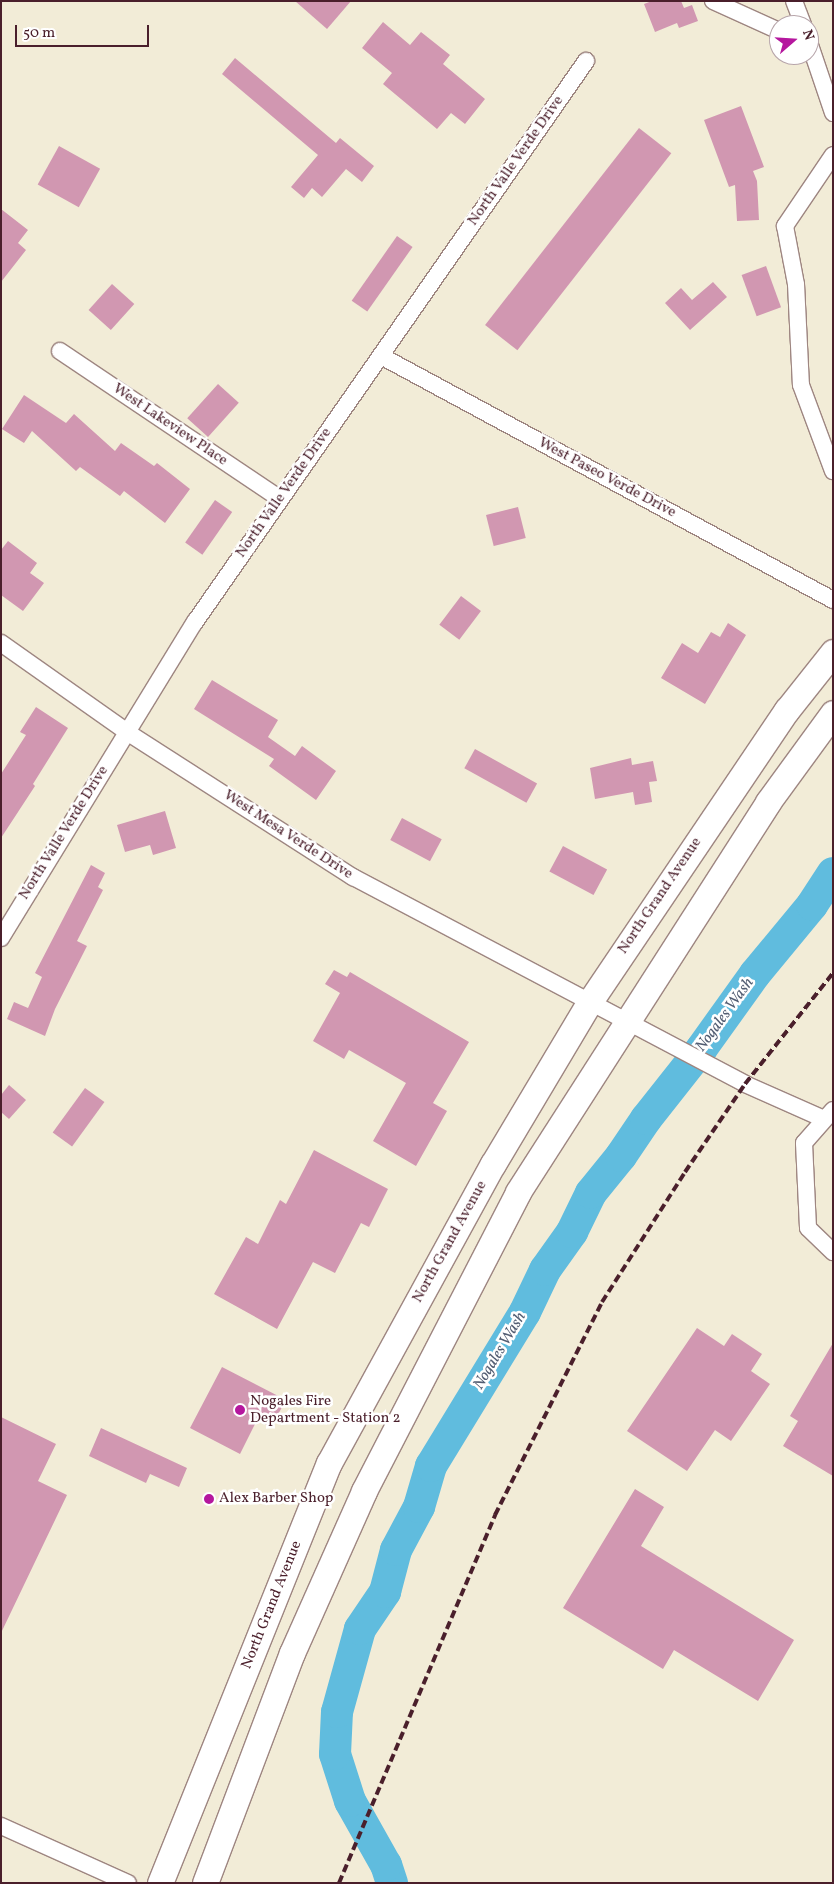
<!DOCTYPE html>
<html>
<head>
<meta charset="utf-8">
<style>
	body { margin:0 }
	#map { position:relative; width:834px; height:1884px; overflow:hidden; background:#f2ecd7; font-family:Vollkorn,serif }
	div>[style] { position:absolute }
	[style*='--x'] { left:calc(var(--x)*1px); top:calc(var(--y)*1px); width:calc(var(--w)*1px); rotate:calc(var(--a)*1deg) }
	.river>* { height:32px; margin:-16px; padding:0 16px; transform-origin:16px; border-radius:16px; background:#60bcde }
	.building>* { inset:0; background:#d197b1; transform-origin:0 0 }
	.roads { filter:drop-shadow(1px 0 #9e8681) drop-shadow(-1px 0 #9e8681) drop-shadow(0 1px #9e8681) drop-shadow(0 -1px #9e8681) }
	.minor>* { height:16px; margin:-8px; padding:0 8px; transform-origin:8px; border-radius:8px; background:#fff }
	.primary>* { height:25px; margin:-12.5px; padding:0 12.5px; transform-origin:12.5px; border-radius:12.5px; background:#fff }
	.rail>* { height:4px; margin-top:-2px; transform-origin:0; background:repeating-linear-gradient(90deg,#4a1f2b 0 8px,transparent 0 12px) }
	.dots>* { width:14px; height:14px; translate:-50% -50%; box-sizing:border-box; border:2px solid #fff; border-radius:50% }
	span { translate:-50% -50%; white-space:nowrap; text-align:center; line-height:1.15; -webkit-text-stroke:5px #fff; paint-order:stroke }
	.street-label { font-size:15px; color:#4a1f2b }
	.poi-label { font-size:15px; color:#4a1f2b }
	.left { translate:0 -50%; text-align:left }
	.water-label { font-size:16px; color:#535e73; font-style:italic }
	.frame { position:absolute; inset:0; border:2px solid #4a1f2b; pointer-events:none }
	.north { position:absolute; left:769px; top:15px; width:50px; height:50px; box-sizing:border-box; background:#fff; border:1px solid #b7a5aa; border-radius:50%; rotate:71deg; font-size:14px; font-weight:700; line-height:20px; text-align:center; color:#4a1f2b }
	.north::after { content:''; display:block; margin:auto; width:18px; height:22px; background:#b5179e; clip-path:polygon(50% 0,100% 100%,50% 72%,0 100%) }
	.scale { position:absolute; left:15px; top:25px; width:134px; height:22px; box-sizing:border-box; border:2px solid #4a1f2b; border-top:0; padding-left:6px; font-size:15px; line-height:18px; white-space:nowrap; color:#4a1f2b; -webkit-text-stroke:4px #fff; paint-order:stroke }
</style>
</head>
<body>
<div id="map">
	<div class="river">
		<div style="--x:392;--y:1883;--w:19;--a:-108"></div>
		<div style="--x:386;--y:1865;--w:73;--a:-119.4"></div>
		<div style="--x:350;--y:1801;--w:49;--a:-107.7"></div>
		<div style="--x:335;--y:1754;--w:42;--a:-87.3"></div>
		<div style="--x:337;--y:1712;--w:86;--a:-74.5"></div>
		<div style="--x:360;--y:1629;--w:45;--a:-56"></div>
		<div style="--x:385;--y:1592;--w:43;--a:-75.3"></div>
		<div style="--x:396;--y:1550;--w:49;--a:-61.9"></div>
		<div style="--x:419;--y:1507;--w:43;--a:-73.7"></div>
		<div style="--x:431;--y:1466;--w:180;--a:-58.6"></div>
		<div style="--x:525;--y:1312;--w:47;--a:-64.5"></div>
		<div style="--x:545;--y:1270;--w:47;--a:-54.6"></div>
		<div style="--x:572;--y:1232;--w:43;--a:-64"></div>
		<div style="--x:591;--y:1193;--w:48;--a:-51"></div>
		<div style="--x:621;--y:1156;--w:45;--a:-56"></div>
		<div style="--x:646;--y:1119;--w:90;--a:-51.7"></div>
		<div style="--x:702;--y:1048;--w:91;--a:-54.4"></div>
		<div style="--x:755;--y:974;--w:89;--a:-50.4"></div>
		<div style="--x:812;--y:905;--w:38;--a:-57"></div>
	</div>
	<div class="building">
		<div style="clip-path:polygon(295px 1px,351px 1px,327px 29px)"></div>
		<div style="clip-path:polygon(652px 1px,681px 1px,684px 8px,692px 5px,698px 21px,679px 28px,677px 23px,655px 32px,644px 4px)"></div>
		<div style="clip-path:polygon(383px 22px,410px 45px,421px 32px,450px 55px,443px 64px,485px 99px,465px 124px,451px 113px,437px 129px,383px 84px,392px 73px,362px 48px)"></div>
		<div style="clip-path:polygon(235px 58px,336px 143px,340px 138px,374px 166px,362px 182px,346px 169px,322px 197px,312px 188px,304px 198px,291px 187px,318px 155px,222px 74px)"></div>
		<div style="clip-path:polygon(741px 106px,764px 167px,753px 171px,757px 181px,759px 220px,737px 221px,735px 185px,729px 187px,704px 120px)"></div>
		<div style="left:639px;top:128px;width:41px;height:250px;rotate:38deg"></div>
		<div style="left:59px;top:146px;width:47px;height:44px;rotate:29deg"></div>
		<div style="clip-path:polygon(1px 209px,28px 230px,18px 243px,26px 250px,1px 282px)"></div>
		<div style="left:397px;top:236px;width:19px;height:79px;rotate:35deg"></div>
		<div style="left:766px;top:266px;width:44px;height:26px;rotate:70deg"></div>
		<div style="clip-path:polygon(713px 282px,727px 297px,690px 330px,665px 303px,681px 288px,692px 300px)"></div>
		<div style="left:112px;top:284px;width:30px;height:35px;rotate:42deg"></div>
		<div style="left:218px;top:384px;width:28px;height:46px;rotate:42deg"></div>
		<div style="clip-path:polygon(24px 395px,66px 423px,74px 414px,115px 451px,121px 443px,154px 466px,157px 463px,190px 489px,165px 523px,124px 491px,120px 496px,80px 467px,76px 471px,32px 431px,24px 443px,2px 429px)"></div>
		<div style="left:215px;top:500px;width:21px;height:52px;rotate:35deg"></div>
		<div style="left:518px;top:507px;width:32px;height:33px;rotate:76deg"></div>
		<div style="clip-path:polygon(8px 541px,37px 563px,30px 573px,44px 583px,23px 611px,1px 595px,1px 550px)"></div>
		<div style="left:461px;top:596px;width:25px;height:36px;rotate:37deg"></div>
		<div style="clip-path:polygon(728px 623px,746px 635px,705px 704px,661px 678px,682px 643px,698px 653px,711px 632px,720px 637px)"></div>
		<div style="clip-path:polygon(212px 680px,278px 720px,268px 737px,295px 756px,302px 746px,336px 771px,316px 800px,269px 766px,274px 759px,194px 709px)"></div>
		<div style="clip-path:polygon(36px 707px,68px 728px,33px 784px,35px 786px,1px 838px,1px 774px,26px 735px,20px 732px)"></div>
		<div style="left:475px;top:749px;width:71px;height:22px;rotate:29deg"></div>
		<div style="clip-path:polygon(631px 758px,632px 765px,653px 761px,657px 781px,649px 782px,652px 802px,635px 805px,633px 792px,595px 799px,590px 768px)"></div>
		<div style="clip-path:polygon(165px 811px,176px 848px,153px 855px,150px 845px,125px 852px,117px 825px)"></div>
		<div style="left:402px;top:818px;width:45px;height:25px;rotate:28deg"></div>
		<div style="left:563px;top:846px;width:50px;height:29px;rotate:28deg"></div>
		<div style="clip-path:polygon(91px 865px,105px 873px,98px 887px,103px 890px,77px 941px,87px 946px,55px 1009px,45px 1036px,7px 1019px,14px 1002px,28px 1008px,42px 977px,35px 973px)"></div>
		<div style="clip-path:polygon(334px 970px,347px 977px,350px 972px,469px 1042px,433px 1103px,447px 1111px,416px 1166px,373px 1141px,406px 1083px,349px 1050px,344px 1059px,313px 1041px,340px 993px,325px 984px)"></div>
		<div style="clip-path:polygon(9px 1085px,26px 1100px,9px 1119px,1px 1112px,1px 1095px)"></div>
		<div style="left:85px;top:1088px;width:24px;height:55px;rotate:36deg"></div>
		<div style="clip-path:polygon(314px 1150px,388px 1189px,369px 1227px,361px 1223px,335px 1273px,313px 1262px,277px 1329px,214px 1294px,246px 1237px,258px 1244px,280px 1200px,286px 1204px)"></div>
		<div style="clip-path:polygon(697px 1328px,724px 1346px,732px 1334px,762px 1354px,751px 1371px,770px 1384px,731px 1441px,715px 1430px,687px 1471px,627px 1431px)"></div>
		<div style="clip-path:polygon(833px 1343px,833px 1476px,783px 1446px,798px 1421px,790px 1416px)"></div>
		<div style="clip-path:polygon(222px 1367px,286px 1400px,271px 1427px,257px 1420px,240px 1454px,190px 1428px)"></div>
		<div style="clip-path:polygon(1px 1417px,56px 1444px,38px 1481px,67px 1495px,1px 1633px)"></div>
		<div style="clip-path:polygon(101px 1428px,187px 1468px,179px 1487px,150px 1474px,146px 1483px,89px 1456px)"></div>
		<div style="clip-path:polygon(635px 1489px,664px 1507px,641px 1546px,794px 1640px,758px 1701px,674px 1650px,663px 1669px,563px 1608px)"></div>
	</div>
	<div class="roads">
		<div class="minor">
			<div style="--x:713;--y:1;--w:72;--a:24.4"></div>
			<div style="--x:794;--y:1;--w:26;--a:69"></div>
			<div style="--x:809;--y:42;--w:75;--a:71.3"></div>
			<div style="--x:833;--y:155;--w:86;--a:124.1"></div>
			<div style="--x:785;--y:226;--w:59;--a:79.3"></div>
			<div style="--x:796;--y:284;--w:101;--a:87.2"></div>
			<div style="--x:801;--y:385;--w:92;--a:69.6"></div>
			<div style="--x:60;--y:351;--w:265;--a:33.9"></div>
			<div style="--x:381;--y:356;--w:514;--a:28.36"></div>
			<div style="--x:1;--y:643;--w:154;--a:35.2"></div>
			<div style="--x:127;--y:732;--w:269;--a:32.7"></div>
			<div style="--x:353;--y:877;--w:443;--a:27.8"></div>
			<div style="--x:745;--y:1084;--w:86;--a:23.9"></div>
			<div style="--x:1;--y:938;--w:371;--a:-58.5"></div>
			<div style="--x:195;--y:622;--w:684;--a:-55.12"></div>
			<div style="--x:833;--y:1110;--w:44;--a:131.3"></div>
			<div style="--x:804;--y:1143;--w:85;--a:87.3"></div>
			<div style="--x:808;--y:1228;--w:35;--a:44"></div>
			<div style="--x:1;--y:1826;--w:139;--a:24.2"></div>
		</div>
		<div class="primary">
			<div style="--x:160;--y:1883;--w:453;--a:-68.1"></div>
			<div style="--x:329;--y:1463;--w:341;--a:-61.3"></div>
			<div style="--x:493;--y:1164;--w:187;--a:-59.2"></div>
			<div style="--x:589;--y:1003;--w:354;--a:-56"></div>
			<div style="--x:787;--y:710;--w:74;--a:-51.6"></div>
			<div style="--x:205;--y:1883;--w:246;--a:-69.3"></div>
			<div style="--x:292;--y:1653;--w:177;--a:-66"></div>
			<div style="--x:364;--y:1491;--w:336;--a:-62.7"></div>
			<div style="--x:518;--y:1192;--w:463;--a:-57.3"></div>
			<div style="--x:768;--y:802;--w:110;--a:-53.9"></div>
		</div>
	</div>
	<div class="rail">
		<div style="--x:339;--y:1883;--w:400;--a:-67"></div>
		<div style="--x:495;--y:1515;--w:238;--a:-63.3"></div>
		<div style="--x:602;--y:1302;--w:154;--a:-57.4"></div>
		<div style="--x:685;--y:1172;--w:107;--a:-55.7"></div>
		<div style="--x:745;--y:1084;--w:142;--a:-51.6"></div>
	</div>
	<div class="dots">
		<div style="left:240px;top:1410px;background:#b5179e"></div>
		<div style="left:209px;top:1499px;background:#b5179e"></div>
	</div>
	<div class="street-label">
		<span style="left:516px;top:161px;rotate:-55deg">North Valle Verde Drive</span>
		<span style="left:170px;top:425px;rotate:34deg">West Lakeview Place</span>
		<span style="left:607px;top:478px;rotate:28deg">West Paseo Verde Drive</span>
		<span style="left:284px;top:493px;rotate:-55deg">North Valle Verde Drive</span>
		<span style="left:64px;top:833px;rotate:-58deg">North Valle Verde Drive</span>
		<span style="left:288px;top:835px;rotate:33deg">West Mesa Verde Drive</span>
		<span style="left:660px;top:896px;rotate:-56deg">North Grand Avenue</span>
		<span style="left:450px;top:1242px;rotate:-61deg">North Grand Avenue</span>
		<span style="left:272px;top:1605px;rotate:-68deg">North Grand Avenue</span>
	</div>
	<div class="poi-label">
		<span class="left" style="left:250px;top:1410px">Nogales Fire<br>Department - Station 2</span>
		<span class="left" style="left:219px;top:1499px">Alex Barber Shop</span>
	</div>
	<div class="water-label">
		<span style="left:725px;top:1015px;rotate:-54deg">Nogales Wash</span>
		<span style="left:500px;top:1351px;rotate:-59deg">Nogales Wash</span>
	</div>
	<div class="frame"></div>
	<div class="north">N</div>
	<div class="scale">50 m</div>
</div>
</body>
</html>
